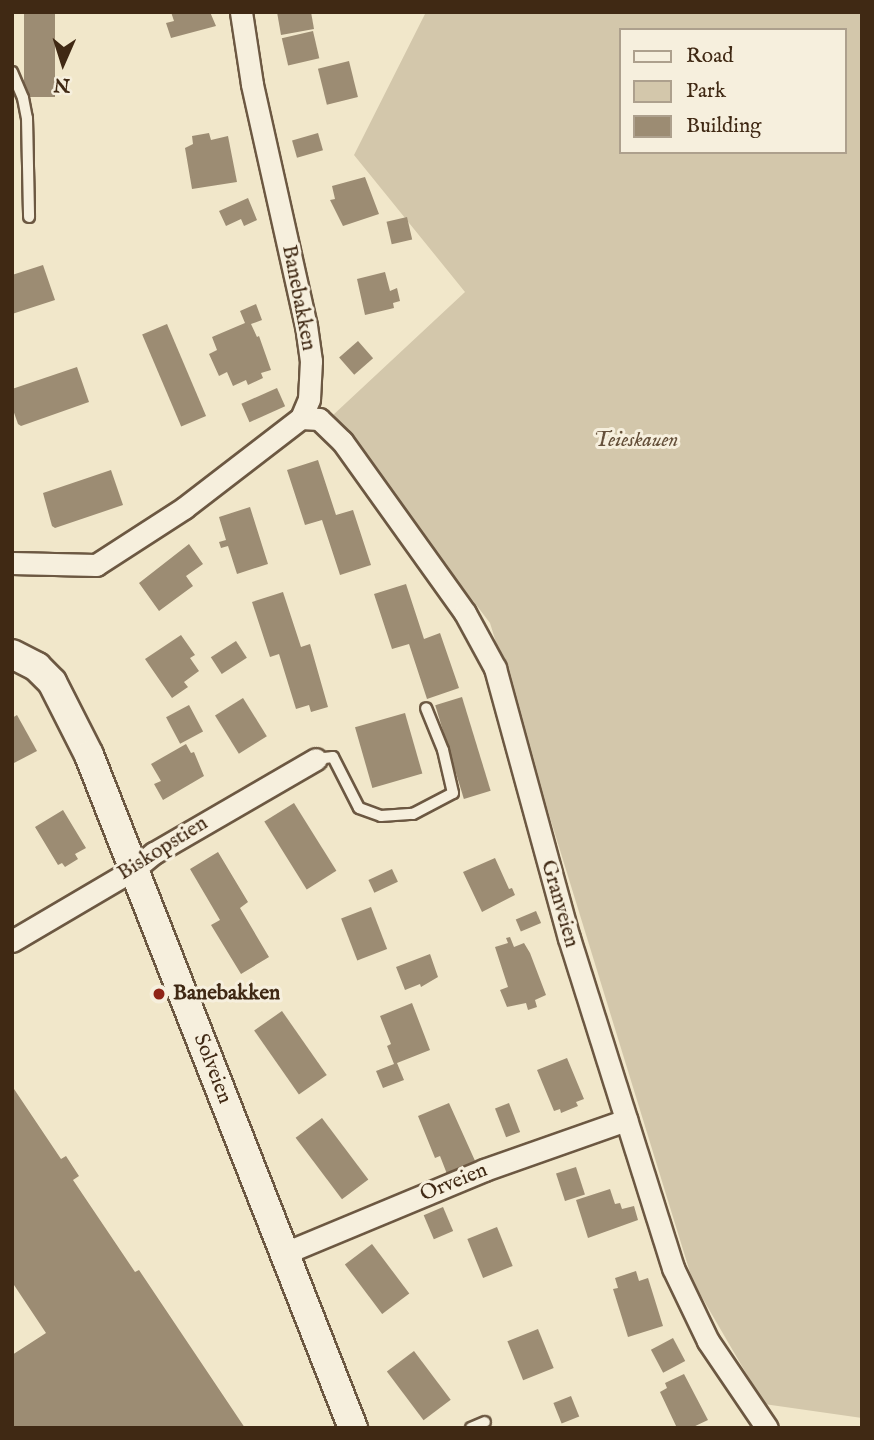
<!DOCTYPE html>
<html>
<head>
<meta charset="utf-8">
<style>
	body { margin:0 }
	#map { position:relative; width:874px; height:1440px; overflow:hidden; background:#f1e7ca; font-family:"IM FELL English",serif }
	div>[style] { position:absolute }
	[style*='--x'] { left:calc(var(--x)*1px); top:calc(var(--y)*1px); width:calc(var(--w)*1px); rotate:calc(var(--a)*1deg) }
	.green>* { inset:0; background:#d3c7ab }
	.building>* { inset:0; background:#9c8c73; transform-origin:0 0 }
	.roads { filter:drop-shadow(2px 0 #6c5842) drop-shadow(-2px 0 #6c5842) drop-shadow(0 2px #6c5842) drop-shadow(0 -2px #6c5842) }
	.lane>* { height:10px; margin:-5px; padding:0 5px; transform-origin:5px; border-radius:5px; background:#f6efdd }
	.street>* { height:21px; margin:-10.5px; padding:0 10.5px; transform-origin:10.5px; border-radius:10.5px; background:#f6efdd }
	.secondary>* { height:28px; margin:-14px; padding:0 14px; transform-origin:14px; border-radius:14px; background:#f6efdd }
	.dots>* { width:19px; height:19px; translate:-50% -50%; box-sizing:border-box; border:4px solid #f6efdd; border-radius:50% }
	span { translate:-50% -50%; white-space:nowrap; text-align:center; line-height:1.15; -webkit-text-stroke:6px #f6efdd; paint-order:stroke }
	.street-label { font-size:21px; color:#402914 }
	.park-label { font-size:21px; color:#65503a; font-style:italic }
	.poi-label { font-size:21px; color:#402914; font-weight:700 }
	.left { translate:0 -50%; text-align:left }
	.frame { position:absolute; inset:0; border:14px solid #402914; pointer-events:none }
	.legend { position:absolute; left:619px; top:28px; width:228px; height:126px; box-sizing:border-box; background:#f6efdd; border:2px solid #ada08d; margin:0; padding:9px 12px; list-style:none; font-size:21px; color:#402914 }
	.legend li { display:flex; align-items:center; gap:14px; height:35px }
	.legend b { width:35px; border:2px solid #ada08d }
	.north { position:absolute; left:28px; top:28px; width:70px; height:70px; -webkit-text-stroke:5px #f6efdd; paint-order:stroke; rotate:183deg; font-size:19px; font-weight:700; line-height:28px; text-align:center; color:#402914 }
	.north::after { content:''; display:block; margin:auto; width:24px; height:32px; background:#402914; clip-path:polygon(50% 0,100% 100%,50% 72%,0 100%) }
</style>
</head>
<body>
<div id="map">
	<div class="green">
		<div style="clip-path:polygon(evenodd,426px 12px,862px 12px,862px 1418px,764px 1404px,693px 1282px,490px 623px,332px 416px,465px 292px,354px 155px,426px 12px,620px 30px,844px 30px,844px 152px,620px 152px,620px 30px)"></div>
	</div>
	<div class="building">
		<div style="left:24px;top:12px;width:31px;height:85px"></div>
		<div style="clip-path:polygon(171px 12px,210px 12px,216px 26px,171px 38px,166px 23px,174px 21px)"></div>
		<div style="clip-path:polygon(277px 12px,311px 12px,314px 29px,281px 35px)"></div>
		<div style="left:313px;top:31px;width:28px;height:32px;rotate:77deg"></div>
		<div style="left:349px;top:61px;width:37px;height:32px;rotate:76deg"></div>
		<div style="clip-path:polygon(209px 133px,211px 140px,228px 136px,237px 182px,192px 189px,185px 148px,193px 144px,192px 136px)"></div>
		<div style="left:318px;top:133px;width:18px;height:27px;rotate:74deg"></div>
		<div style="clip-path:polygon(365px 177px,379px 214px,343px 226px,330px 200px,335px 199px,332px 186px)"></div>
		<div style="clip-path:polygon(248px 198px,257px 220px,244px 226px,241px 219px,226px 226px,219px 211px)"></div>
		<div style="left:407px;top:217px;width:23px;height:21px;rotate:77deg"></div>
		<div style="clip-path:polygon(43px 265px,55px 300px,12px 314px,12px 275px)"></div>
		<div style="clip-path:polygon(385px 272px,390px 291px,397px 288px,400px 301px,393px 303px,394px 308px,365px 315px,357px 279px)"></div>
		<div style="clip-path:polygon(256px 304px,262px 320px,251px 324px,257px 337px,259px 336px,271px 370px,261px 373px,263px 378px,248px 385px,246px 380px,233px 386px,227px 372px,219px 376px,209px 354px,217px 350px,212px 337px,245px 323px,240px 311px)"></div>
		<div style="left:167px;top:324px;width:100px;height:27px;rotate:67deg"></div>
		<div style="left:358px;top:341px;width:23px;height:25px;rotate:49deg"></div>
		<div style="clip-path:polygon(77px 367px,89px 402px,21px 426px,18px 424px,12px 407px,12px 389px)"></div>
		<div style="left:277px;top:388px;width:20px;height:39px;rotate:66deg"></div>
		<div style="clip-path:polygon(318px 460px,336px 515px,353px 510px,371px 565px,340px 575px,322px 520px,305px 525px,287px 470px)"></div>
		<div style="clip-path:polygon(111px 470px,123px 505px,55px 528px,52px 526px,43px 493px)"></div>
		<div style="clip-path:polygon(250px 507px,268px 564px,237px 574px,228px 546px,221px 548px,219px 542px,226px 540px,219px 517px)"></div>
		<div style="clip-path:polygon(189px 544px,203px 564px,186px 576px,193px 586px,159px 611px,139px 583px)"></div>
		<div style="clip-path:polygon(406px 584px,424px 639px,440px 633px,459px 688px,427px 699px,409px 644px,392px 649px,374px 594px)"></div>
		<div style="clip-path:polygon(283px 592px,301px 647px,310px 644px,328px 707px,311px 712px,309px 705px,296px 709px,279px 654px,270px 657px,252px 602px)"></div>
		<div style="clip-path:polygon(181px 635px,195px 655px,190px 658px,199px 671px,184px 682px,188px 687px,172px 698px,145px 659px)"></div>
		<div style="left:236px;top:641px;width:20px;height:30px;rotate:57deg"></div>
		<div style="left:462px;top:697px;width:98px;height:28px;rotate:73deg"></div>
		<div style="left:243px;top:698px;width:45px;height:33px;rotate:58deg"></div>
		<div style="left:189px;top:705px;width:30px;height:26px;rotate:62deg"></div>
		<div style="left:405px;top:713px;width:63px;height:52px;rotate:74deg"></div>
		<div style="clip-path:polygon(17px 715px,37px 751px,12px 764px,12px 718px)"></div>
		<div style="clip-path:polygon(186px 744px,191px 753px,194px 752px,204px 776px,163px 800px,154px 784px,161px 781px,151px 764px)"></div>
		<div style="left:294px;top:803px;width:80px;height:35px;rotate:58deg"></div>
		<div style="clip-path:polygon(63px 810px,86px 848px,75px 854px,78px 859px,65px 867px,62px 863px,58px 865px,35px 827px)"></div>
		<div style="clip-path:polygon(218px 852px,248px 902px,240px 908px,269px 957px,241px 974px,211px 925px,220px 920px,190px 869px)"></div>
		<div style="clip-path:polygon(495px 858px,509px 889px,512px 888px,515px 895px,482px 912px,463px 872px)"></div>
		<div style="left:392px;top:869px;width:14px;height:26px;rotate:65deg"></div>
		<div style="left:371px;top:907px;width:45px;height:32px;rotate:69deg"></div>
		<div style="left:536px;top:911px;width:13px;height:22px;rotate:67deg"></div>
		<div style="clip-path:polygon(510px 937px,514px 947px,524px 943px,530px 953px,546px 995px,535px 1000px,537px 1007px,528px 1010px,526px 1003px,507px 1007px,500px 990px,508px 987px,495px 947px,508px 943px,506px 938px)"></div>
		<div style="clip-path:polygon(430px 954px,438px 977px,421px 987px,420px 984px,405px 990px,396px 967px)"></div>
		<div style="clip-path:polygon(412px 1003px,430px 1050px,397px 1063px,404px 1080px,383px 1088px,376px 1071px,394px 1064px,387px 1046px,391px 1044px,380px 1016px)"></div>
		<div style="left:282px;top:1011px;width:78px;height:34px;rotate:55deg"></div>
		<div style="clip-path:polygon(567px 1058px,584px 1099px,576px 1102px,578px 1106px,561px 1113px,560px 1109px,554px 1111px,537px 1070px)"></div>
		<div style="clip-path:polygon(12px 1086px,61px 1159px,66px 1156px,79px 1176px,73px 1180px,135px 1272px,139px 1270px,245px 1428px,12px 1428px,12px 1355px,46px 1333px,12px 1282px)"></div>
		<div style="clip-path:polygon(449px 1103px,476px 1163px,447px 1174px,440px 1156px,435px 1158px,418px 1116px)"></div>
		<div style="left:509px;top:1103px;width:31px;height:15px;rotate:69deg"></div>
		<div style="left:322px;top:1118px;width:77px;height:33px;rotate:53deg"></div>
		<div style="left:576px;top:1167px;width:29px;height:21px;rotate:72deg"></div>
		<div style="clip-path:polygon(610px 1189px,615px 1204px,620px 1203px,622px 1209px,634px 1206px,638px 1220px,588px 1238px,576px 1200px)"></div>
		<div style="left:443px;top:1207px;width:26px;height:21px;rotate:67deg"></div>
		<div style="left:497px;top:1227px;width:42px;height:32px;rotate:68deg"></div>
		<div style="left:372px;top:1244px;width:62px;height:34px;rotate:53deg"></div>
		<div style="clip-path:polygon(636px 1271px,639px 1281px,648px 1278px,663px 1326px,628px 1337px,613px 1289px,618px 1288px,615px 1278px)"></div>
		<div style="left:538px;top:1329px;width:42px;height:33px;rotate:68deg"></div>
		<div style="left:673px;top:1338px;width:26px;height:25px;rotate:62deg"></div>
		<div style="left:414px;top:1351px;width:61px;height:34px;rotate:53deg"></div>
		<div style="clip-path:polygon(684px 1374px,708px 1420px,691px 1428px,677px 1428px,660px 1392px,667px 1388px,665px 1383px)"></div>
		<div style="left:571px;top:1396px;width:22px;height:19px;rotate:68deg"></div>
	</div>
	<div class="roads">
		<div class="lane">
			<div style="--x:12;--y:72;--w:28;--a:67"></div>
			<div style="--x:23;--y:98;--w:20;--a:79"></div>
			<div style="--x:27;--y:118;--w:99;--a:88.8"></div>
			<div style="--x:316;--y:759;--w:17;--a:-7"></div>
			<div style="--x:333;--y:757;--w:57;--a:63"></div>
			<div style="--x:359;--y:808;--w:23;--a:20"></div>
			<div style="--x:381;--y:816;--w:32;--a:-4"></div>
			<div style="--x:413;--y:814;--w:45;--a:-27.7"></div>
			<div style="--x:453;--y:793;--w:44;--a:-103.1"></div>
			<div style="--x:443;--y:750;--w:45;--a:-112"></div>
			<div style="--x:471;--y:1428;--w:15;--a:-23"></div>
		</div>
		<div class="street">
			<div style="--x:301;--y:418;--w:18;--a:3"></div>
			<div style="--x:319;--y:419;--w:32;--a:44"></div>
			<div style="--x:342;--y:441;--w:211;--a:54.4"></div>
			<div style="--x:465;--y:613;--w:63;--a:61.4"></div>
			<div style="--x:495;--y:668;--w:280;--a:74.7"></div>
			<div style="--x:569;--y:938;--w:346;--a:72.5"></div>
			<div style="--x:673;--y:1268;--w:81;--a:64.4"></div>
			<div style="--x:708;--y:1341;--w:105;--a:55.9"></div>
			<div style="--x:12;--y:563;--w:84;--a:1.4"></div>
			<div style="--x:96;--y:565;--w:105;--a:-32.9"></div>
			<div style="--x:184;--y:508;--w:148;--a:-37.6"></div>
			<div style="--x:301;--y:418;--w:21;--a:-67"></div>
			<div style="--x:309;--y:399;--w:38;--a:-87"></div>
			<div style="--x:311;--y:361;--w:35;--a:-98"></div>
			<div style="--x:306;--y:326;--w:248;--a:-102.6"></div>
			<div style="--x:252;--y:84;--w:73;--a:-98.7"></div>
			<div style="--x:12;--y:941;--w:142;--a:-30.5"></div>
			<div style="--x:134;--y:869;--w:26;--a:-39"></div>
			<div style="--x:154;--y:853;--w:187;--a:-30.1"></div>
			<div style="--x:285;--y:1253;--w:216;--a:-22.6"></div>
			<div style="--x:484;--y:1170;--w:151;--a:-19.4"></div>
		</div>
		<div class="secondary">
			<div style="--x:12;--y:654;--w:28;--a:27"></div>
			<div style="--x:37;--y:667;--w:21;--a:45"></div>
			<div style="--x:52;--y:682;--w:82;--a:63.1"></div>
			<div style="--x:89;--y:755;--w:723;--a:68.58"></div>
		</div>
	</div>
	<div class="dots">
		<div style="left:159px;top:994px;background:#8f2418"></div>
	</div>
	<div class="street-label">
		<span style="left:298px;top:298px;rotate:79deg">Banebakken</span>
		<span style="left:163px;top:849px;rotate:-32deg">Biskopstien</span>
		<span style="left:559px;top:904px;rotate:74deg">Granveien</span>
		<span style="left:212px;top:1069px;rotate:69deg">Solveien</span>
		<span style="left:454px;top:1183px;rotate:-22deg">Orveien</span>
	</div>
	<div class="park-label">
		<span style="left:636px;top:441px">Teieskauen</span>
	</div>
	<div class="poi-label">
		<span class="left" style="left:173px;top:994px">Banebakken</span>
	</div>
	<div class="frame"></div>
	<ul class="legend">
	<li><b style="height:9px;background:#f6efdd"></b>Road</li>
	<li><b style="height:19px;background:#d3c7ab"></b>Park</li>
	<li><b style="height:19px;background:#9c8c73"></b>Building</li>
	</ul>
	<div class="north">N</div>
</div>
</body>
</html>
